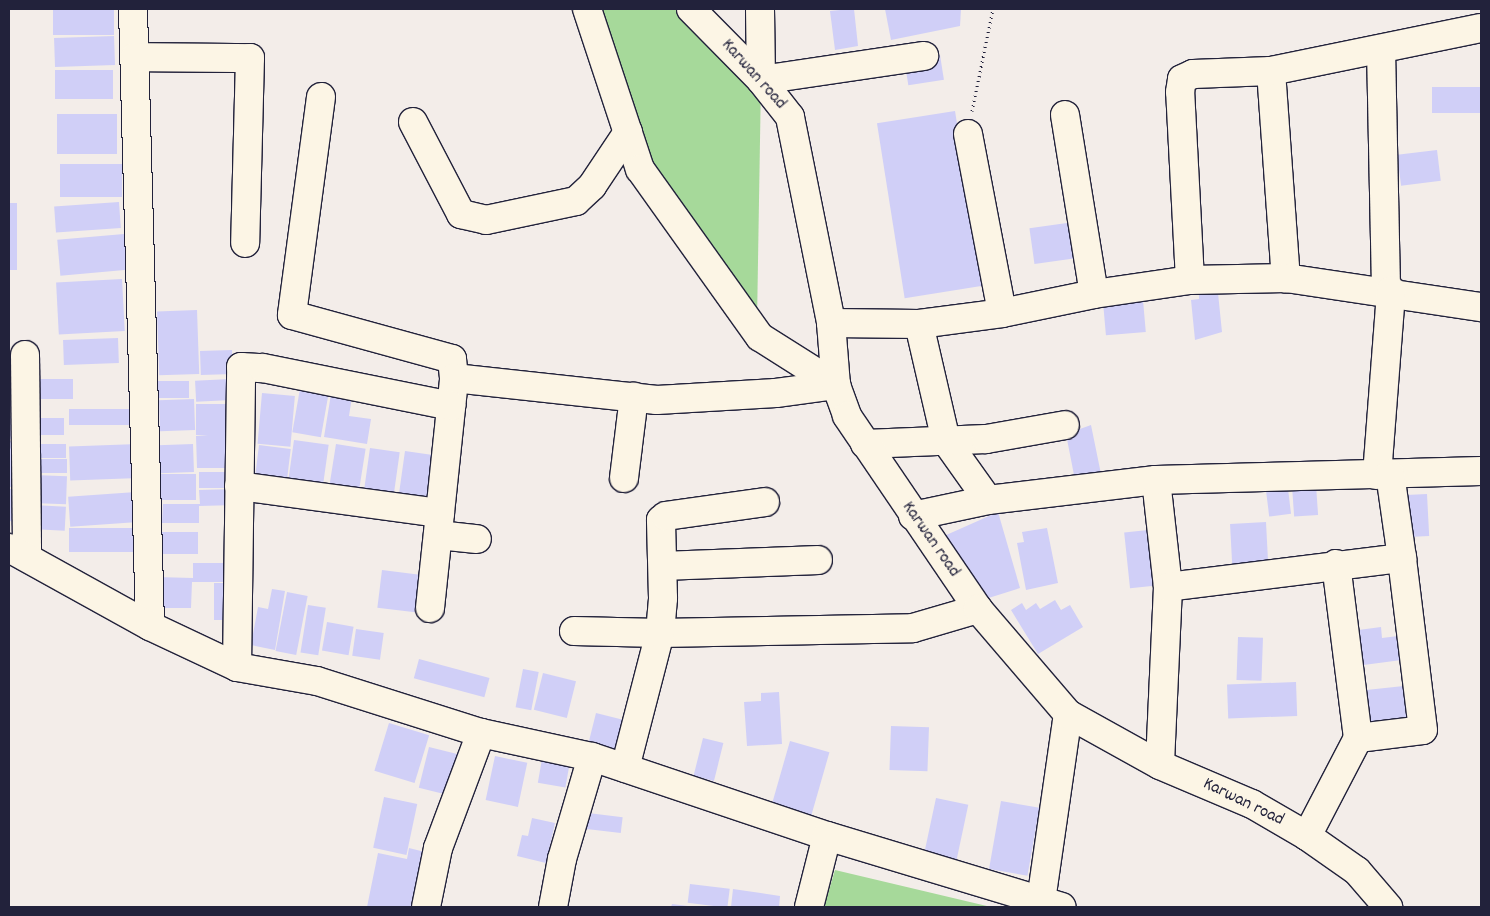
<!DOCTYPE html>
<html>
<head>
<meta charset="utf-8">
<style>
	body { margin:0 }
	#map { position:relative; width:1490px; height:916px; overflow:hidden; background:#f3ede9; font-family:Dekko,sans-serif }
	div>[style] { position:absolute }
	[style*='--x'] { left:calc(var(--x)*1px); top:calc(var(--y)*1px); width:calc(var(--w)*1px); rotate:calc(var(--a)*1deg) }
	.green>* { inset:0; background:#a6d99a }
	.building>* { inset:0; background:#d0cff7; transform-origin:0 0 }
	.path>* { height:3px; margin-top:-1.5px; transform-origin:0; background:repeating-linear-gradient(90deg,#22223b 0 1px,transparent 0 5px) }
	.roads { filter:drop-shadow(1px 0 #22223b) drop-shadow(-1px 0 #22223b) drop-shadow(0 1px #22223b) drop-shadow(0 -1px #22223b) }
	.street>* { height:28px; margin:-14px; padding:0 14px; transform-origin:14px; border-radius:14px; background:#fcf5e5 }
	.secondary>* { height:28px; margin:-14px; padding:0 14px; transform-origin:14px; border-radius:14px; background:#fcf5e5 }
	span { translate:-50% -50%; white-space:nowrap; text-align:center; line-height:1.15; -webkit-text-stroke:4px #fcf5e5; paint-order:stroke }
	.street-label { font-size:18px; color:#22223b }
	.frame { position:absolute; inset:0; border:10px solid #22223b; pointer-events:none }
</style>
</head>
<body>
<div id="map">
	<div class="green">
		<div style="clip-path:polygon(590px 9px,675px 9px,761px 80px,757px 322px,619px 118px)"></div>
		<div style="clip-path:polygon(835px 870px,991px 907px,824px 907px)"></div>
	</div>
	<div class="building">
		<div style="left:53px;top:9px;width:61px;height:26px"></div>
		<div style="clip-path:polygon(850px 9px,854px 9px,858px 46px,835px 50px,830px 11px)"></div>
		<div style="clip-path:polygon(885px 9px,961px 9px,960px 26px,891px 40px)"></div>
		<div style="left:114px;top:36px;width:29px;height:60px;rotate:88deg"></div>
		<div style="left:940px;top:55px;width:25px;height:36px;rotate:81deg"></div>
		<div style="left:55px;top:70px;width:58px;height:29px"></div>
		<div style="left:1481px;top:87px;width:26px;height:49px;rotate:90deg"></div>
		<div style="left:955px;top:111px;width:177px;height:79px;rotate:81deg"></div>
		<div style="left:57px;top:114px;width:60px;height:40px"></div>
		<div style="left:1437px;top:150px;width:31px;height:40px;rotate:83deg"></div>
		<div style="left:60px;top:164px;width:62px;height:33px"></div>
		<div style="left:119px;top:202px;width:26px;height:65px;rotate:86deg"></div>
		<div style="left:9px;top:203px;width:8px;height:67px"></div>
		<div style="left:1074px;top:222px;width:36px;height:45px;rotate:82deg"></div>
		<div style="left:124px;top:234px;width:36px;height:67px;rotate:85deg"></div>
		<div style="left:122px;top:279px;width:52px;height:66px;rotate:87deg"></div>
		<div style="clip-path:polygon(1218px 293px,1222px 332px,1195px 340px,1191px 300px,1199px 299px,1199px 295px)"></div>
		<div style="left:1143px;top:300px;width:32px;height:40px;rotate:85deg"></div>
		<div style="left:197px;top:310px;width:64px;height:40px;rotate:88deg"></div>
		<div style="left:118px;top:338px;width:25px;height:55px;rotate:88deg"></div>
		<div style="left:232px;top:350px;width:24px;height:32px;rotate:88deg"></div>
		<div style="left:39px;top:379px;width:34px;height:20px"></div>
		<div style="left:230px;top:379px;width:21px;height:35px;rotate:87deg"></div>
		<div style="left:189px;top:381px;width:17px;height:34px;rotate:90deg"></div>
		<div style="left:9px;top:382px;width:10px;height:27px;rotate:6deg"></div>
		<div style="left:301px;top:383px;width:29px;height:50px;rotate:10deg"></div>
		<div style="left:262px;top:393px;width:33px;height:51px;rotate:5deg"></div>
		<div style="clip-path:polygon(331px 394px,352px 397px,349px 416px,371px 419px,367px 444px,324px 437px)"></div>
		<div style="left:194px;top:399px;width:31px;height:35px;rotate:88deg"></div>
		<div style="clip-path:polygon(196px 404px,232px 404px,234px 468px,197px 468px,196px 436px,208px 436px,196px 435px)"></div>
		<div style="left:137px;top:409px;width:16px;height:68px;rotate:90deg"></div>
		<div style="left:9px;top:416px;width:8px;height:23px"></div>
		<div style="left:64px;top:418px;width:17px;height:34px;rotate:90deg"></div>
		<div style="clip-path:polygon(1091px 425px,1101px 474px,1083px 477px,1082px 474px,1074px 475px,1066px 434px)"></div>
		<div style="left:294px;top:440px;width:35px;height:49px;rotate:8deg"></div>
		<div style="left:9px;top:441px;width:7px;height:46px"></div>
		<div style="left:66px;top:444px;width:14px;height:36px;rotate:90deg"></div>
		<div style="left:138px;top:444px;width:34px;height:69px;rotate:88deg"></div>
		<div style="left:193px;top:444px;width:28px;height:35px;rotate:88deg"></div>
		<div style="left:336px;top:444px;width:30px;height:47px;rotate:9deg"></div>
		<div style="left:259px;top:445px;width:32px;height:38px;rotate:7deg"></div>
		<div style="left:370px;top:448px;width:30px;height:48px;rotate:8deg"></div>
		<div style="left:405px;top:451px;width:28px;height:50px;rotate:8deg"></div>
		<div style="left:67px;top:459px;width:14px;height:35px;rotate:90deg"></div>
		<div style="left:235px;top:472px;width:16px;height:36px;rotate:90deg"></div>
		<div style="left:159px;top:474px;width:37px;height:26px"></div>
		<div style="left:33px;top:475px;width:34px;height:28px;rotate:2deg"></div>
		<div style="left:1316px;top:485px;width:30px;height:24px;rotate:86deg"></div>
		<div style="clip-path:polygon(9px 489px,16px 489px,15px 524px,9px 520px)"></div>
		<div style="clip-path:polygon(235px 489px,236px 505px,199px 506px,199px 523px,162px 523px,163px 504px,200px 504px,199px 490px)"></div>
		<div style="left:1288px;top:489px;width:25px;height:22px;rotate:83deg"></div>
		<div style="left:136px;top:492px;width:30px;height:68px;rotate:86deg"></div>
		<div style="left:1427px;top:494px;width:42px;height:26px;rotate:87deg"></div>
		<div style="left:33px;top:505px;width:33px;height:24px;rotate:3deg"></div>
		<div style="clip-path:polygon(998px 512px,1020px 588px,979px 601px,935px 540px)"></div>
		<div style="left:1266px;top:522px;width:45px;height:36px;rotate:87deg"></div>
		<div style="left:136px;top:528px;width:24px;height:67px;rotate:90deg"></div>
		<div style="clip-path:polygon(1047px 528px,1058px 583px,1026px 590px,1017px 543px,1024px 542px,1022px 532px)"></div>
		<div style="left:1158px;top:529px;width:56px;height:34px;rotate:84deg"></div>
		<div style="left:198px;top:532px;width:22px;height:36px;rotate:90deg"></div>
		<div style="clip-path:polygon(193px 563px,229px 563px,229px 582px,192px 582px,191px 608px,155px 608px,156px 577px,193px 578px)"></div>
		<div style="left:382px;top:570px;width:38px;height:38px;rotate:7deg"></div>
		<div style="left:214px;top:583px;width:21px;height:37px"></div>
		<div style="clip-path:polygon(272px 589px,285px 591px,275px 650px,251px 645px,258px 607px,268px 609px)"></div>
		<div style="left:287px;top:592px;width:21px;height:60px;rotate:11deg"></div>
		<div style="clip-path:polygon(1055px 600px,1061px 610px,1070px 605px,1083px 627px,1038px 654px,1011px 610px,1022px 603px,1026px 610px,1036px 603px,1040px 609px)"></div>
		<div style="left:308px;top:605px;width:18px;height:48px;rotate:9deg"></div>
		<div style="left:327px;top:622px;width:27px;height:29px;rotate:10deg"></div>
		<div style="clip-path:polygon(1381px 627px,1382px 638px,1406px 635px,1409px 659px,1356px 666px,1351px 631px)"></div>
		<div style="left:356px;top:629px;width:28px;height:27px;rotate:8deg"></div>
		<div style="left:1238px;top:637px;width:25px;height:43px;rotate:2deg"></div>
		<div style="left:419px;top:659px;width:73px;height:20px;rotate:15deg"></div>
		<div style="left:523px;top:669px;width:16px;height:39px;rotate:11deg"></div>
		<div style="left:543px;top:673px;width:34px;height:38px;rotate:14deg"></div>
		<div style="left:1296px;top:682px;width:34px;height:69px;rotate:88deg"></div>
		<div style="left:1413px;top:685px;width:37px;height:54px;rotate:84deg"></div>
		<div style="clip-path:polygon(779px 692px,782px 744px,747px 746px,744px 702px,761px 701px,761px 693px)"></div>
		<div style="left:596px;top:713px;width:36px;height:33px;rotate:14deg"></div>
		<div style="left:389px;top:723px;width:42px;height:50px;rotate:17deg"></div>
		<div style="left:891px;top:726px;width:38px;height:44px;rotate:2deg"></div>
		<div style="left:703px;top:738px;width:21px;height:39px;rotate:14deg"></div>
		<div style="left:790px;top:741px;width:41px;height:66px;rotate:16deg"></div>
		<div style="left:429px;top:747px;width:29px;height:42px;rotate:14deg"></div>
		<div style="left:495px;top:756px;width:33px;height:45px;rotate:12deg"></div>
		<div style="left:542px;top:759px;width:28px;height:24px;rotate:10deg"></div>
		<div style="left:384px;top:797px;width:34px;height:52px;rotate:12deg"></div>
		<div style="left:936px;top:798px;width:33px;height:66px;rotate:12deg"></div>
		<div style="left:1001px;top:801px;width:39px;height:69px;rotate:10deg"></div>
		<div style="left:580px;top:812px;width:43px;height:16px;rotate:7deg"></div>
		<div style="clip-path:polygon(532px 818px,555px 823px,546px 863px,517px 856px,522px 835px,528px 836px)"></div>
		<div style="clip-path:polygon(409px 848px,429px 853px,417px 907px,367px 907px,378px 853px,407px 859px)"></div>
		<div style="left:690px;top:884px;width:40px;height:19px;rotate:7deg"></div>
		<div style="clip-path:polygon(733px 889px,780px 896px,779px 907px,731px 907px)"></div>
		<div style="clip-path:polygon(672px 904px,688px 906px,687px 907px,671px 907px)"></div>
	</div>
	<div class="path">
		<div style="--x:972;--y:111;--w:104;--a:-78.4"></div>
	</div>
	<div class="roads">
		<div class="street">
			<div style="--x:133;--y:9;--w:617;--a:88.42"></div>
			<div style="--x:587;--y:9;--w:169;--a:71.7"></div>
			<div style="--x:640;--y:169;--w:206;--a:54.5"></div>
			<div style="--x:760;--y:337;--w:90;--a:32.3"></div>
			<div style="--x:760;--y:9;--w:71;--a:89.2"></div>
			<div style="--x:761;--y:80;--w:165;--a:-8.4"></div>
			<div style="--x:1381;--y:49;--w:241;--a:88.8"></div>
			<div style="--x:135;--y:57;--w:115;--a:0.5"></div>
			<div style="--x:250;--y:58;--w:185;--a:91.5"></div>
			<div style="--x:1271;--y:71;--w:208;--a:85.9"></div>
			<div style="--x:321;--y:97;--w:220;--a:97.6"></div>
			<div style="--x:292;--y:315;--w:166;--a:15.4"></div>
			<div style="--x:452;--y:359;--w:19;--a:84"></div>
			<div style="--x:1065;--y:115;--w:181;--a:80.8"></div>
			<div style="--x:413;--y:122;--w:104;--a:62.4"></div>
			<div style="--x:461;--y:214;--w:26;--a:13"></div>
			<div style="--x:486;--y:220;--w:92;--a:-11.9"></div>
			<div style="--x:576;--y:201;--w:22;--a:-43"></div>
			<div style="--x:592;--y:186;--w:65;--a:-56.3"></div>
			<div style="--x:968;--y:134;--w:182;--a:79.2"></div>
			<div style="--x:1190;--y:280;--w:188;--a:-93"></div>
			<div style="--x:1180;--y:92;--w:13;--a:-81"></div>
			<div style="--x:1182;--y:79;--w:12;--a:-24"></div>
			<div style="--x:1193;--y:74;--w:78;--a:-2.2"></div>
			<div style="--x:1271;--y:71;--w:214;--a:-11.6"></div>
			<div style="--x:831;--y:323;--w:88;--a:0.7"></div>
			<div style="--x:919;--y:324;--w:84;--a:-7.5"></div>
			<div style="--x:1002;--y:313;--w:94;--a:-11.7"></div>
			<div style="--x:1094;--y:294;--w:97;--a:-8.3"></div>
			<div style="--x:1190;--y:280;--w:96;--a:-1.2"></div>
			<div style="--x:1286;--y:278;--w:197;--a:8.5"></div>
			<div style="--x:919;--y:324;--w:120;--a:77"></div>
			<div style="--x:946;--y:441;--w:72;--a:54.6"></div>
			<div style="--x:25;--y:355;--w:202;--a:89.4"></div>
			<div style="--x:865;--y:444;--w:121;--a:-2.4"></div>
			<div style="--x:986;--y:439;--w:80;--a:-10"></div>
			<div style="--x:1377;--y:475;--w:185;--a:-85.6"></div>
			<div style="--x:624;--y:478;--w:82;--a:-83"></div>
			<div style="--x:1156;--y:480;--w:108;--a:83.6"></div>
			<div style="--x:1168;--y:587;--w:178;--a:92.6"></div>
			<div style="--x:239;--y:486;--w:203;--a:7.7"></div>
			<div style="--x:913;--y:516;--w:77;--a:-12"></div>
			<div style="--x:988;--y:500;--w:169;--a:-6.8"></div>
			<div style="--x:1156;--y:480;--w:325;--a:-1.6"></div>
			<div style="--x:438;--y:535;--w:39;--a:6"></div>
			<div style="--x:9;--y:548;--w:161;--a:29"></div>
			<div style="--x:150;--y:626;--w:96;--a:25.2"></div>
			<div style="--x:237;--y:667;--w:81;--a:9.9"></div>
			<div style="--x:317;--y:681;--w:172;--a:17.6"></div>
			<div style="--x:481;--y:733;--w:114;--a:12.2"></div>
			<div style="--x:592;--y:757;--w:248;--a:18.6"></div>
			<div style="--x:827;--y:836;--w:245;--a:16.8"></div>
			<div style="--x:1336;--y:564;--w:175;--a:82.8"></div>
			<div style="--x:663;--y:566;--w:155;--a:-2.2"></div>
			<div style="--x:1168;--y:587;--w:236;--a:-7.1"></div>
			<div style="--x:1402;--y:558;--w:85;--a:-98.1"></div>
			<div style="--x:430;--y:608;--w:231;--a:-84"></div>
			<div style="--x:454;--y:378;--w:204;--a:6.2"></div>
			<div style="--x:657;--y:400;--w:119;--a:-3.4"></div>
			<div style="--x:776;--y:393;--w:61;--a:-7.6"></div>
			<div style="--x:574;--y:631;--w:86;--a:1.3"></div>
			<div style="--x:660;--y:633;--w:253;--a:-1.1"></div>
			<div style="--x:913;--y:628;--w:68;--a:-16.3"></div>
			<div style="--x:237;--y:667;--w:300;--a:-89.2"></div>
			<div style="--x:241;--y:367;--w:22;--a:3"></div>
			<div style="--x:263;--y:368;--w:192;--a:11.4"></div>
			<div style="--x:625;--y:768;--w:139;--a:-75.5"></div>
			<div style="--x:660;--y:633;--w:35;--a:-85"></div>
			<div style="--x:663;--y:598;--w:78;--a:-91.5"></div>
			<div style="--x:661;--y:520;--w:6;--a:-39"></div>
			<div style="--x:666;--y:516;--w:100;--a:-8"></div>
			<div style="--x:1307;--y:836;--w:110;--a:-62.5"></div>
			<div style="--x:1358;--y:738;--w:65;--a:-7"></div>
			<div style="--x:1423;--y:730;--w:173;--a:-97"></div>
			<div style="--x:1041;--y:901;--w:189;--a:-81.8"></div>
			<div style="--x:426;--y:907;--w:60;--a:-78.5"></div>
			<div style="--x:438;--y:848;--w:123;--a:-69.5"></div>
			<div style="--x:553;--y:907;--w:49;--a:-79.4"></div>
			<div style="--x:562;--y:859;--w:106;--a:-73.6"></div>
			<div style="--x:809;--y:907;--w:73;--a:-75.8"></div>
		</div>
		<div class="secondary">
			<div style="--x:691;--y:9;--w:100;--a:45.4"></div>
			<div style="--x:761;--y:80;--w:47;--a:51.9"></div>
			<div style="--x:790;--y:117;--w:210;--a:78.7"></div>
			<div style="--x:831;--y:323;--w:62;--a:85.4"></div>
			<div style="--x:836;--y:385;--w:33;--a:70"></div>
			<div style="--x:847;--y:416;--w:233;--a:55.8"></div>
			<div style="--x:978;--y:609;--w:138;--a:49.4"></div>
			<div style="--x:1068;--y:714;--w:105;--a:29"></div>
			<div style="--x:1160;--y:765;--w:100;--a:23"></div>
			<div style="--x:1252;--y:804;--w:64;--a:30.2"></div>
			<div style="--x:1307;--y:836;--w:61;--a:35"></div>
			<div style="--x:1357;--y:871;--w:48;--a:49.3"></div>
		</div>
	</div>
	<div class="street-label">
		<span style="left:753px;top:75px;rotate:48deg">Karwan road</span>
		<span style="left:930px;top:540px;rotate:55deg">Karwan road</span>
		<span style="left:1243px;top:803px;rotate:26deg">Karwan road</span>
	</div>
	<div class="frame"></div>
</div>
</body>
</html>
